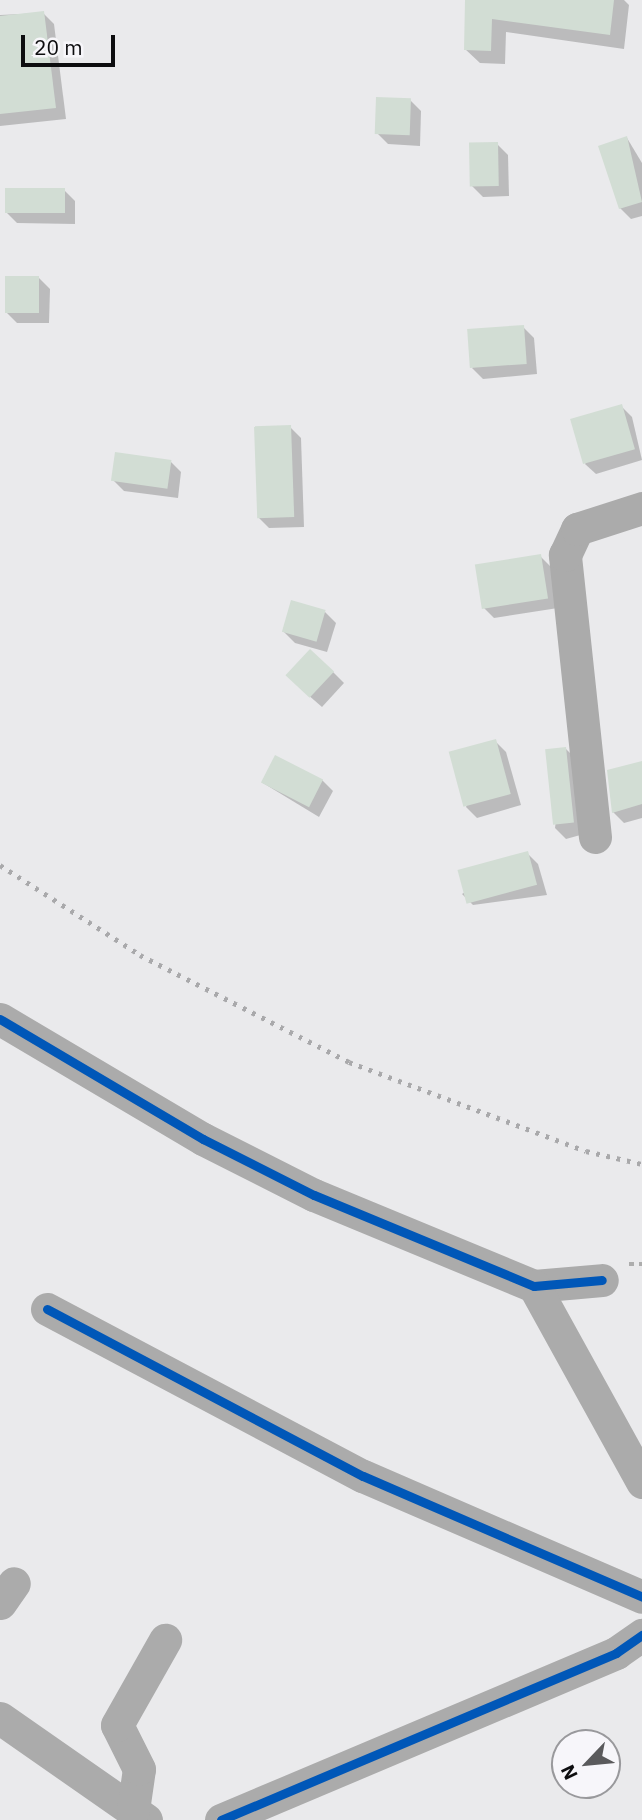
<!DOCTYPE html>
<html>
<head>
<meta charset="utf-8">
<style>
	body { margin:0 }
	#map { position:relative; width:642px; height:1820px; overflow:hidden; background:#eaeaec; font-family:"IBM Plex Sans",sans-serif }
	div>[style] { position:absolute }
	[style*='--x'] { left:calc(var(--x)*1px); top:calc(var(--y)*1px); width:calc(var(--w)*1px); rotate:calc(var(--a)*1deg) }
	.shadow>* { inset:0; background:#0003 }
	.building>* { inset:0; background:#d2ddd4; transform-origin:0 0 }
	.path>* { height:4.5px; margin-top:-2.25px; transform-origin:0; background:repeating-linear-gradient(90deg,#adadad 0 5px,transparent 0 10px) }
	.minor>* { height:33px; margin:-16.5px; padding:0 16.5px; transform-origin:16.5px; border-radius:16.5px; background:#ababab }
	.rail>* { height:5px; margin-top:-2.5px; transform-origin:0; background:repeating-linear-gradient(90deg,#a9a9ab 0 3.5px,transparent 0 10.5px) }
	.cycleway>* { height:9px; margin:-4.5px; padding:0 4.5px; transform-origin:4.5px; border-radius:4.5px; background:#0057b8 }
	span { translate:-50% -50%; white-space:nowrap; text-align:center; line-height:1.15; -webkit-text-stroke:7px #f7f6fa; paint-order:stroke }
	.north { position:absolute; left:551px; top:1729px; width:70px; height:70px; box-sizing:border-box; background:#f7f6fa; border:2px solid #99999c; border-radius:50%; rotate:244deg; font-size:19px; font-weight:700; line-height:28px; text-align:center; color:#0d0d0f }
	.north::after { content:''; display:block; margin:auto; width:24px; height:32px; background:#5a5a5c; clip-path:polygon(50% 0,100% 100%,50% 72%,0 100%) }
	.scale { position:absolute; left:21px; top:35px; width:94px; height:32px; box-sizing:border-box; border:4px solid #0d0d0f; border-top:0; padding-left:9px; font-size:21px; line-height:24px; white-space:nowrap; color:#0d0d0f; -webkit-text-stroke:5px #f7f6fa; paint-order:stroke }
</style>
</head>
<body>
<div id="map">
	<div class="shadow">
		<div style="clip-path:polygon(467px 0,624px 0,629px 5px,624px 49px,506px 32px,505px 64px,480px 63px,465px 49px)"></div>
		<div style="clip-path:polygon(43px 13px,54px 24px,66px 119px,0 126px,0 15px)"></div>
		<div style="clip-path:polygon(410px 100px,421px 111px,420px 146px,388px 144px,377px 133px)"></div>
		<div style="clip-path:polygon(627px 138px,642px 163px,642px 216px,631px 219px,620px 208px)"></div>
		<div style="clip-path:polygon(497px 144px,508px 155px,509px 196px,483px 197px,472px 186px)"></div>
		<div style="clip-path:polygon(64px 190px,75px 201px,75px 224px,17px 223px,6px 212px)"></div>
		<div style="clip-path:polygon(39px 278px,50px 289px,49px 323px,17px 323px,6px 312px)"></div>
		<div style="clip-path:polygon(523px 327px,534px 338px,537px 374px,483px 379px,472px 368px)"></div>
		<div style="clip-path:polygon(621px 406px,632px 417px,642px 460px,596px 474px,585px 464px)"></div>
		<div style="clip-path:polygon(290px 427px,301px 438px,304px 527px,269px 528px,258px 517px)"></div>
		<div style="clip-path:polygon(170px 461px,181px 472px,178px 498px,124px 491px,113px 480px)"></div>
		<div style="clip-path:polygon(540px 556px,551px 567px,558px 608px,494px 618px,483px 607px)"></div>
		<div style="clip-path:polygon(325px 612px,336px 623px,327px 652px,295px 643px,284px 632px)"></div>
		<div style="clip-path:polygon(333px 672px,344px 683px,322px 707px,299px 687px)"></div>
		<div style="clip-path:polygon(495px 741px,506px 752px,521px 805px,477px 818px,466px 807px)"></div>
		<div style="clip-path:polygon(565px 748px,576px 759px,584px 834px,566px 839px,555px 828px)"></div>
		<div style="clip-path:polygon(642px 763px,642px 818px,624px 823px,613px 812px)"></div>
		<div style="clip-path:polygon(322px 780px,333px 791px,319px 817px,263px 783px)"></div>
		<div style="clip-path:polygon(527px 853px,538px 864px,547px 895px,473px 905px,462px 894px)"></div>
	</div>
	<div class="building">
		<div style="clip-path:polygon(465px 0,614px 0,610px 35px,492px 19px,491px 51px,464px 50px)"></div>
		<div style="clip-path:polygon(44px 11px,56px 108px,0 114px,0 16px)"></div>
		<div style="left:376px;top:97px;width:35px;height:37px;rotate:2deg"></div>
		<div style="clip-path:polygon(627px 136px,642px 202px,619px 209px,598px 146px)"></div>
		<div style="left:498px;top:142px;width:44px;height:29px;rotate:89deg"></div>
		<div style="left:5px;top:188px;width:60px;height:25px"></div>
		<div style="left:5px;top:276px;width:34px;height:37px"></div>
		<div style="left:524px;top:325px;width:39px;height:57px;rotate:86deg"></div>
		<div style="left:622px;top:404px;width:47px;height:54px;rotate:74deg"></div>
		<div style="left:291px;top:425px;width:92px;height:37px;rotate:88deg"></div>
		<div style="left:115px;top:452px;width:57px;height:29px;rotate:8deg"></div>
		<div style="left:541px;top:554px;width:45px;height:67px;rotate:81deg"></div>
		<div style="left:291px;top:600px;width:36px;height:33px;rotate:16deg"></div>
		<div style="left:310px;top:649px;width:33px;height:36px;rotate:43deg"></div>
		<div style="left:496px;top:739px;width:57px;height:49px;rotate:75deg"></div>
		<div style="left:566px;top:747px;width:76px;height:21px;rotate:84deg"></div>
		<div style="left:275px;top:755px;width:54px;height:31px;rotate:27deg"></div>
		<div style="clip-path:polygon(642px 761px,642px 804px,612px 813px,607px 770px)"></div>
		<div style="left:528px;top:851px;width:35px;height:73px;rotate:75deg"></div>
	</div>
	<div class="path">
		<div style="--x:629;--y:1264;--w:13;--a:0"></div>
	</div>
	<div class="minor">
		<div style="--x:595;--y:837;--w:284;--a:-96.1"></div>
		<div style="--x:565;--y:555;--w:29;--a:-65"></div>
		<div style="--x:577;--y:529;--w:68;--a:-17.9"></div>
		<div style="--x:0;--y:1019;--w:236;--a:30.6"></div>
		<div style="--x:203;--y:1139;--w:124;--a:26.8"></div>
		<div style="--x:314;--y:1195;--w:238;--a:22.5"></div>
		<div style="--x:534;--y:1286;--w:68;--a:-5"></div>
		<div style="--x:534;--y:1286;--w:224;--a:61.1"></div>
		<div style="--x:47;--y:1309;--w:357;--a:27.9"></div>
		<div style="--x:363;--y:1476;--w:304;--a:23.4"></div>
		<div style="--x:0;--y:1603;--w:24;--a:-55"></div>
		<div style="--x:0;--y:1718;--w:178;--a:34.9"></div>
		<div style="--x:133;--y:1810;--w:41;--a:-81.7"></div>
		<div style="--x:139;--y:1769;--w:49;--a:-116.6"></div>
		<div style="--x:117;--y:1725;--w:98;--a:-60.5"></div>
		<div style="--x:221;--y:1820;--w:429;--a:-22.9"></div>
		<div style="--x:616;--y:1653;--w:32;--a:-35"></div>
	</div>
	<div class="rail">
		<div style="--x:0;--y:865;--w:166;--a:32.7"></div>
		<div style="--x:140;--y:955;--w:235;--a:27.1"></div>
		<div style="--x:349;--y:1062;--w:253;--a:20.6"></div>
		<div style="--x:586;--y:1151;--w:57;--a:13.1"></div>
	</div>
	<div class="cycleway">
		<div style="--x:0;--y:1019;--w:236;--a:30.6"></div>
		<div style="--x:203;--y:1139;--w:124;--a:26.8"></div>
		<div style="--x:314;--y:1195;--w:238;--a:22.5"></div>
		<div style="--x:534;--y:1286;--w:68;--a:-5"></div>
		<div style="--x:47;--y:1309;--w:357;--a:27.9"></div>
		<div style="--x:363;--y:1476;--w:304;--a:23.4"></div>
		<div style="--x:221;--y:1820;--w:429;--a:-22.9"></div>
		<div style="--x:616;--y:1653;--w:32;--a:-35"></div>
	</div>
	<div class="north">N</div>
	<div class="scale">20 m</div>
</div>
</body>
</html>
